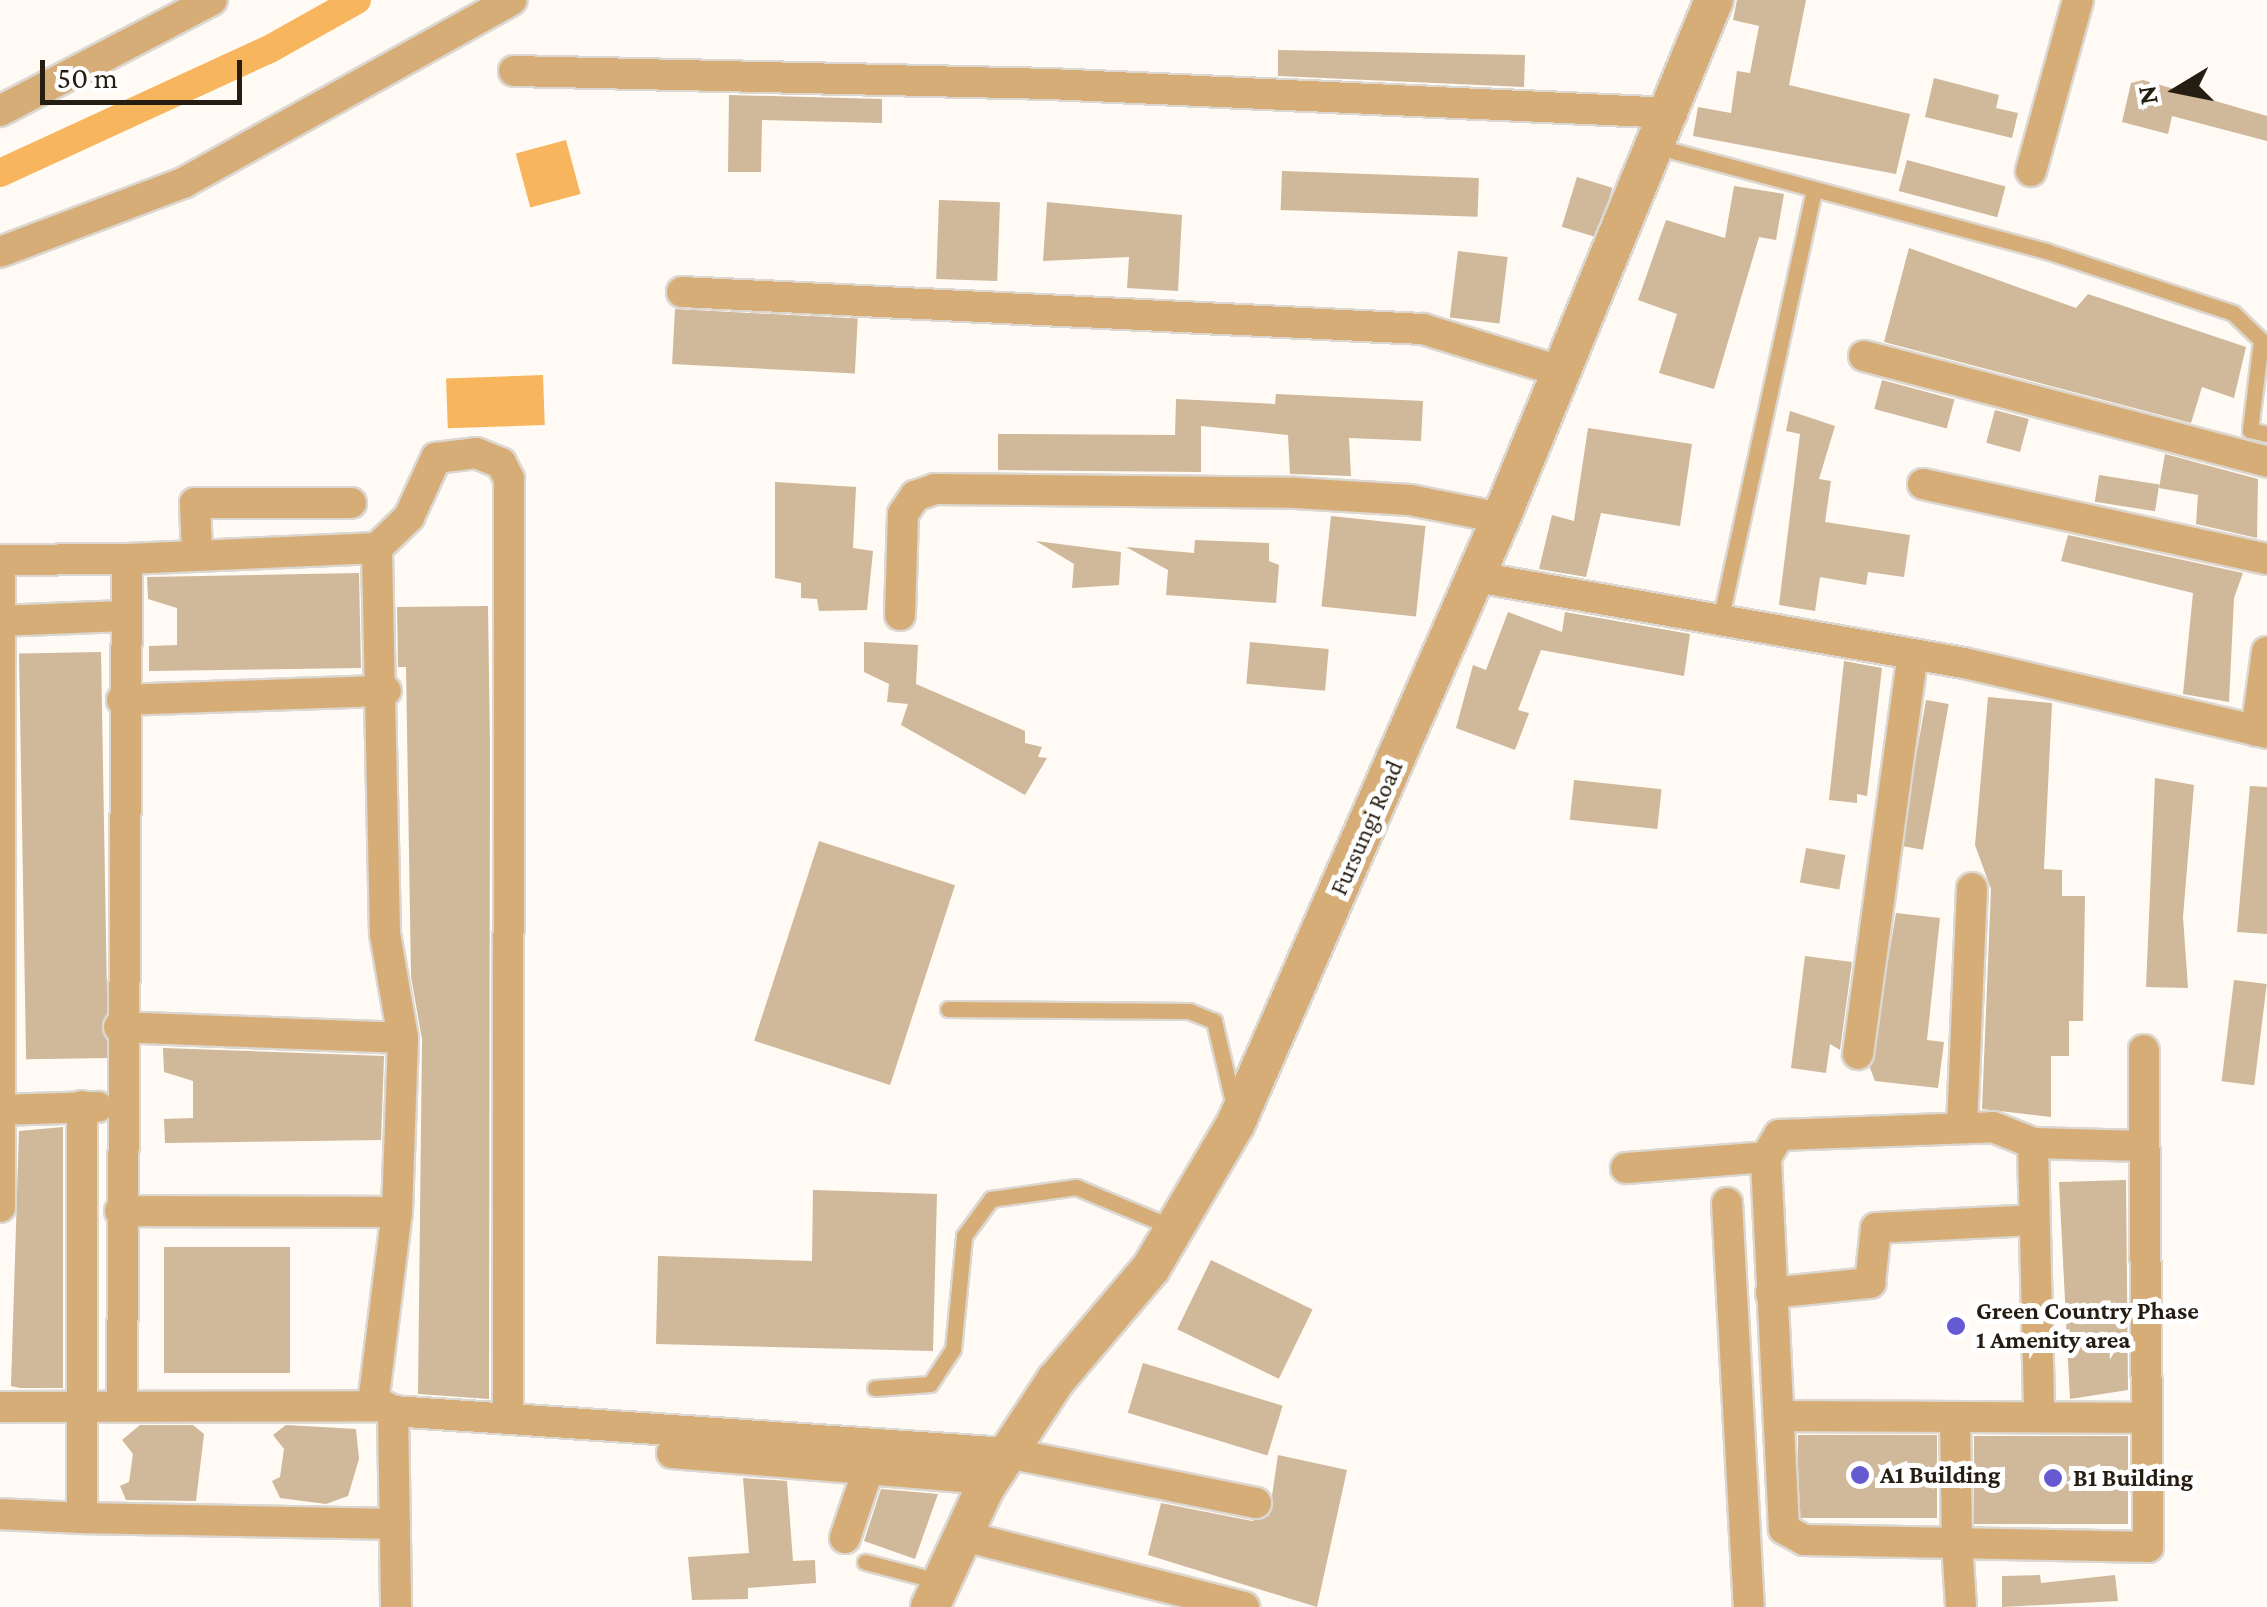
<!DOCTYPE html>
<html>
<head>
<meta charset="utf-8">
<style>
	body { margin:0 }
	#map { position:relative; width:2267px; height:1607px; overflow:hidden; background:#fffaf4; font-family:"Crimson Pro",serif }
	div>[style] { position:absolute }
	[style*='--x'] { left:calc(var(--x)*1px); top:calc(var(--y)*1px); width:calc(var(--w)*1px); rotate:calc(var(--a)*1deg) }
	.water>* { inset:0; background:#f7b65d; transform-origin:0 0 }
	.canal>* { height:28px; margin:-14px; padding:0 14px; transform-origin:14px; border-radius:14px; background:#f7b65d }
	.building>* { inset:0; background:#d0b89a; transform-origin:0 0 }
	.roads { filter:drop-shadow(2px 0 #dcd7d0) drop-shadow(-2px 0 #dcd7d0) drop-shadow(0 2px #dcd7d0) drop-shadow(0 -2px #dcd7d0) }
	.service>* { height:15px; margin:-7.5px; padding:0 7.5px; transform-origin:7.5px; border-radius:7.5px; background:#d6ad77 }
	.minor>* { height:30px; margin:-15px; padding:0 15px; transform-origin:15px; border-radius:15px; background:#d6ad77 }
	.tertiary>* { height:38px; margin:-19px; padding:0 19px; transform-origin:19px; border-radius:19px; background:#d6ad77 }
	.dots>* { width:28px; height:28px; translate:-50% -50%; box-sizing:border-box; border:5px solid #fff; border-radius:50% }
	span { translate:-50% -50%; white-space:nowrap; text-align:center; line-height:1.15; -webkit-text-stroke:10px #fff; paint-order:stroke }
	.street-label { font-size:25px; color:#261d12 }
	.poi-label { font-size:25px; color:#261d12; font-weight:700 }
	.left { translate:0 -50%; text-align:left }
	.north { position:absolute; left:2127px; top:40px; width:100px; height:100px; -webkit-text-stroke:8px #fff; paint-order:stroke; rotate:260deg; font-size:28px; font-weight:700; line-height:40px; text-align:center; color:#261d12 }
	.north::after { content:''; display:block; margin:auto; width:35px; height:45px; background:#261d12; clip-path:polygon(50% 0,100% 100%,50% 72%,0 100%) }
	.scale { position:absolute; left:40px; top:60px; width:202px; height:45px; box-sizing:border-box; border:5px solid #261d12; border-top:0; padding-left:12px; font-size:30px; line-height:35px; white-space:nowrap; color:#261d12; -webkit-text-stroke:8px #fff; paint-order:stroke }
</style>
</head>
<body>
<div id="map">
	<div class="water">
		<div style="left:566px;top:140px;width:56px;height:52px;rotate:75deg"></div>
		<div style="left:543px;top:375px;width:50px;height:97px;rotate:88deg"></div>
	</div>
	<div class="canal">
		<div style="--x:0;--y:173;--w:295;--a:-24.7"></div>
		<div style="--x:268;--y:50;--w:102;--a:-29.3"></div>
	</div>
	<div class="building">
		<div style="clip-path:polygon(1737px 0,1806px 0,1789px 85px,1910px 114px,1896px 174px,1693px 136px,1698px 107px,1731px 113px,1737px 71px,1750px 73px,1759px 26px,1733px 20px)"></div>
		<div style="clip-path:polygon(1278px 50px,1525px 55px,1524px 87px,1278px 76px)"></div>
		<div style="clip-path:polygon(1934px 78px,1999px 95px,1996px 108px,2018px 113px,2012px 138px,1925px 117px)"></div>
		<div style="clip-path:polygon(2143px 80px,2267px 116px,2267px 141px,2172px 116px,2168px 134px,2122px 122px,2131px 83px)"></div>
		<div style="clip-path:polygon(729px 95px,882px 99px,882px 123px,762px 120px,761px 172px,728px 172px)"></div>
		<div style="left:1907px;top:160px;width:102px;height:32px;rotate:15deg"></div>
		<div style="left:1282px;top:171px;width:197px;height:39px;rotate:2deg"></div>
		<div style="left:1577px;top:177px;width:37px;height:52px;rotate:17deg"></div>
		<div style="clip-path:polygon(1734px 186px,1784px 194px,1776px 240px,1759px 237px,1714px 389px,1659px 373px,1677px 314px,1638px 300px,1666px 220px,1725px 238px)"></div>
		<div style="left:939px;top:200px;width:61px;height:79px;rotate:2deg"></div>
		<div style="clip-path:polygon(1047px 202px,1182px 215px,1178px 291px,1127px 288px,1129px 257px,1043px 261px)"></div>
		<div style="clip-path:polygon(1909px 248px,2076px 308px,2088px 294px,2246px 347px,2234px 398px,2202px 387px,2191px 423px,1884px 342px)"></div>
		<div style="left:1458px;top:251px;width:50px;height:67px;rotate:7deg"></div>
		<div style="left:675px;top:309px;width:183px;height:55px;rotate:3deg"></div>
		<div style="left:1882px;top:380px;width:75px;height:30px;rotate:15deg"></div>
		<div style="clip-path:polygon(1276px 394px,1423px 401px,1421px 441px,1349px 438px,1351px 476px,1290px 474px,1288px 435px,1201px 426px,1201px 472px,998px 470px,998px 434px,1175px 435px,1176px 399px,1275px 404px)"></div>
		<div style="left:1995px;top:410px;width:35px;height:34px;rotate:15deg"></div>
		<div style="clip-path:polygon(1790px 411px,1835px 426px,1819px 479px,1831px 481px,1825px 522px,1910px 535px,1904px 577px,1868px 572px,1866px 585px,1820px 577px,1815px 611px,1779px 605px,1800px 434px,1786px 431px)"></div>
		<div style="clip-path:polygon(1588px 428px,1692px 444px,1680px 526px,1601px 513px,1586px 577px,1539px 569px,1552px 515px,1574px 521px)"></div>
		<div style="clip-path:polygon(2165px 454px,2258px 479px,2257px 538px,2196px 524px,2198px 495px,2159px 488px)"></div>
		<div style="left:2099px;top:475px;width:61px;height:27px;rotate:9deg"></div>
		<div style="clip-path:polygon(775px 482px,856px 487px,853px 548px,873px 551px,867px 610px,819px 611px,817px 599px,801px 598px,801px 583px,775px 578px)"></div>
		<div style="left:1331px;top:516px;width:95px;height:91px;rotate:6deg"></div>
		<div style="clip-path:polygon(2068px 535px,2243px 573px,2234px 598px,2229px 702px,2183px 694px,2193px 593px,2061px 561px)"></div>
		<div style="clip-path:polygon(1195px 540px,1269px 543px,1269px 561px,1279px 565px,1276px 603px,1166px 595px,1168px 570px,1126px 547px,1194px 553px)"></div>
		<div style="clip-path:polygon(1036px 541px,1121px 552px,1119px 585px,1072px 588px,1074px 564px)"></div>
		<div style="clip-path:polygon(359px 573px,361px 668px,149px 671px,149px 646px,177px 645px,177px 608px,148px 599px,147px 577px)"></div>
		<div style="clip-path:polygon(488px 606px,490px 747px,489px 1399px,418px 1394px,422px 1039px,411px 977px,406px 667px,398px 667px,397px 607px)"></div>
		<div style="clip-path:polygon(1508px 612px,1562px 632px,1565px 612px,1690px 634px,1684px 676px,1541px 650px,1518px 710px,1529px 713px,1515px 750px,1456px 728px,1473px 665px,1486px 670px)"></div>
		<div style="clip-path:polygon(864px 642px,918px 645px,916px 684px,1025px 731px,1025px 743px,1042px 747px,1038px 757px,1047px 758px,1025px 795px,901px 725px,908px 704px,887px 702px,889px 684px,864px 672px)"></div>
		<div style="left:1250px;top:642px;width:79px;height:42px;rotate:5deg"></div>
		<div style="left:101px;top:652px;width:406px;height:82px;rotate:89deg"></div>
		<div style="clip-path:polygon(1844px 661px,1882px 668px,1867px 796px,1857px 794px,1857px 803px,1829px 800px)"></div>
		<div style="clip-path:polygon(1988px 697px,2052px 703px,2044px 869px,2062px 870px,2062px 896px,2085px 896px,2083px 1021px,2069px 1021px,2069px 1056px,2051px 1056px,2051px 1117px,1982px 1109px,1991px 889px,1975px 845px)"></div>
		<div style="left:1926px;top:700px;width:23px;height:148px;rotate:10deg"></div>
		<div style="clip-path:polygon(2155px 778px,2194px 785px,2183px 917px,2188px 988px,2146px 987px)"></div>
		<div style="left:1574px;top:780px;width:88px;height:40px;rotate:6deg"></div>
		<div style="clip-path:polygon(2250px 786px,2267px 787px,2267px 934px,2237px 932px)"></div>
		<div style="left:819px;top:841px;width:143px;height:210px;rotate:18deg"></div>
		<div style="left:1806px;top:848px;width:40px;height:35px;rotate:10deg"></div>
		<div style="clip-path:polygon(1896px 913px,1940px 918px,1927px 1040px,1944px 1042px,1938px 1088px,1875px 1081px,1870px 1068px)"></div>
		<div style="clip-path:polygon(1805px 956px,1852px 962px,1840px 1050px,1830px 1044px,1826px 1073px,1791px 1068px)"></div>
		<div style="left:2234px;top:980px;width:33px;height:102px;rotate:7deg"></div>
		<div style="clip-path:polygon(163px 1048px,384px 1056px,381px 1140px,165px 1143px,164px 1119px,193px 1118px,193px 1081px,164px 1072px)"></div>
		<div style="clip-path:polygon(63px 1127px,63px 1388px,20px 1388px,11px 1386px,19px 1131px)"></div>
		<div style="clip-path:polygon(2126px 1180px,2128px 1390px,2070px 1399px,2059px 1182px)"></div>
		<div style="clip-path:polygon(813px 1190px,937px 1194px,933px 1351px,656px 1344px,658px 1256px,812px 1261px)"></div>
		<div style="left:290px;top:1247px;width:126px;height:126px;rotate:90deg"></div>
		<div style="left:1211px;top:1260px;width:113px;height:77px;rotate:26deg"></div>
		<div style="left:1143px;top:1363px;width:146px;height:52px;rotate:17deg"></div>
		<div style="clip-path:polygon(140px 1425px,193px 1425px,204px 1434px,196px 1501px,126px 1500px,120px 1486px,129px 1482px,133px 1454px,122px 1440px)"></div>
		<div style="clip-path:polygon(286px 1425px,356px 1429px,359px 1459px,348px 1496px,326px 1504px,280px 1498px,272px 1481px,280px 1477px,284px 1449px,273px 1435px)"></div>
		<div style="left:1798px;top:1435px;width:139px;height:83px"></div>
		<div style="left:1974px;top:1436px;width:154px;height:88px"></div>
		<div style="clip-path:polygon(1278px 1455px,1347px 1470px,1317px 1607px,1148px 1555px,1161px 1503px,1252px 1521px,1269px 1516px)"></div>
		<div style="clip-path:polygon(743px 1478px,787px 1481px,793px 1561px,815px 1560px,816px 1583px,748px 1588px,748px 1599px,692px 1600px,688px 1557px,749px 1553px)"></div>
		<div style="clip-path:polygon(881px 1489px,938px 1494px,915px 1559px,864px 1541px)"></div>
		<div style="clip-path:polygon(2040px 1575px,2041px 1583px,2115px 1575px,2118px 1601px,2002px 1607px,2002px 1576px)"></div>
	</div>
	<div class="roads">
		<div class="service">
			<div style="--x:1658;--y:147;--w:402;--a:15"></div>
			<div style="--x:2046;--y:251;--w:197;--a:18.3"></div>
			<div style="--x:2233;--y:313;--w:39;--a:44"></div>
			<div style="--x:2261;--y:340;--w:91;--a:97"></div>
			<div style="--x:2250;--y:430;--w:17;--a:13"></div>
			<div style="--x:1720;--y:621;--w:442;--a:-77.7"></div>
			<div style="--x:948;--y:1009;--w:241;--a:0.5"></div>
			<div style="--x:1189;--y:1011;--w:27;--a:22"></div>
			<div style="--x:1214;--y:1021;--w:87;--a:76.8"></div>
			<div style="--x:875;--y:1388;--w:55;--a:-4.2"></div>
			<div style="--x:930;--y:1384;--w:42;--a:-56.7"></div>
			<div style="--x:953;--y:1349;--w:114;--a:-84.4"></div>
			<div style="--x:964;--y:1236;--w:46;--a:-53.9"></div>
			<div style="--x:991;--y:1199;--w:86;--a:-8"></div>
			<div style="--x:1076;--y:1187;--w:106;--a:22.7"></div>
			<div style="--x:865;--y:1562;--w:80;--a:14.6"></div>
		</div>
		<div class="minor">
			<div style="--x:514;--y:71;--w:536;--a:1.39"></div>
			<div style="--x:1050;--y:84;--w:623;--a:2.67"></div>
			<div style="--x:0;--y:111;--w:239;--a:-27.6"></div>
			<div style="--x:2031;--y:171;--w:177;--a:-74.6"></div>
			<div style="--x:0;--y:252;--w:196;--a:-20.7"></div>
			<div style="--x:183;--y:183;--w:376;--a:-29.1"></div>
			<div style="--x:682;--y:292;--w:742;--a:2.86"></div>
			<div style="--x:1423;--y:329;--w:146;--a:17.1"></div>
			<div style="--x:1864;--y:356;--w:417;--a:14.7"></div>
			<div style="--x:1923;--y:484;--w:352;--a:12.3"></div>
			<div style="--x:197;--y:553;--w:50;--a:-92.3"></div>
			<div style="--x:195;--y:503;--w:156;--a:0"></div>
			<div style="--x:0;--y:560;--w:127;--a:-0.5"></div>
			<div style="--x:0;--y:565;--w:642;--a:90"></div>
			<div style="--x:1476;--y:577;--w:496;--a:10"></div>
			<div style="--x:1964;--y:663;--w:311;--a:13"></div>
			<div style="--x:900;--y:615;--w:101;--a:-88.3"></div>
			<div style="--x:903;--y:514;--w:22;--a:-56"></div>
			<div style="--x:915;--y:496;--w:21;--a:-19"></div>
			<div style="--x:935;--y:489;--w:361;--a:0.6"></div>
			<div style="--x:1296;--y:493;--w:114;--a:3.5"></div>
			<div style="--x:1410;--y:500;--w:93;--a:11.2"></div>
			<div style="--x:0;--y:621;--w:122;--a:-2.3"></div>
			<div style="--x:122;--y:700;--w:264;--a:-2"></div>
			<div style="--x:2256;--y:731;--w:80;--a:-82.1"></div>
			<div style="--x:119;--y:1027;--w:284;--a:2.2"></div>
			<div style="--x:1858;--y:1054;--w:403;--a:-82.2"></div>
			<div style="--x:1;--y:1110;--w:97;--a:-1.8"></div>
			<div style="--x:1962;--y:1127;--w:239;--a:-87.6"></div>
			<div style="--x:2033;--y:1143;--w:110;--a:1.6"></div>
			<div style="--x:1626;--y:1168;--w:140;--a:-4.5"></div>
			<div style="--x:1727;--y:1203;--w:405;--a:86.9"></div>
			<div style="--x:120;--y:1211;--w:277;--a:0.2"></div>
			<div style="--x:1771;--y:1293;--w:100;--a:-5.8"></div>
			<div style="--x:1870;--y:1283;--w:55;--a:-83.8"></div>
			<div style="--x:1876;--y:1228;--w:156;--a:-2.9"></div>
			<div style="--x:373;--y:1404;--w:193;--a:-82.9"></div>
			<div style="--x:397;--y:1212;--w:174;--a:-88"></div>
			<div style="--x:403;--y:1038;--w:106;--a:-99.8"></div>
			<div style="--x:385;--y:934;--w:386;--a:-91.2"></div>
			<div style="--x:122;--y:1406;--w:847;--a:-89.66"></div>
			<div style="--x:127;--y:559;--w:250;--a:-2.5"></div>
			<div style="--x:377;--y:548;--w:45;--a:-44.1"></div>
			<div style="--x:409;--y:517;--w:65;--a:-65.4"></div>
			<div style="--x:436;--y:458;--w:40;--a:-7.1"></div>
			<div style="--x:476;--y:453;--w:27;--a:22"></div>
			<div style="--x:501;--y:463;--w:18;--a:63"></div>
			<div style="--x:509;--y:479;--w:939;--a:90.06"></div>
			<div style="--x:0;--y:1407;--w:384;--a:-0.1"></div>
			<div style="--x:384;--y:1406;--w:10;--a:29"></div>
			<div style="--x:393;--y:1411;--w:196;--a:89.1"></div>
			<div style="--x:393;--y:1411;--w:616;--a:3.91"></div>
			<div style="--x:1008;--y:1453;--w:253;--a:11.4"></div>
			<div style="--x:1783;--y:1416;--w:363;--a:0.3"></div>
			<div style="--x:1955;--y:1417;--w:126;--a:89.1"></div>
			<div style="--x:1957;--y:1543;--w:191;--a:1.2"></div>
			<div style="--x:2148;--y:1547;--w:497;--a:-90.5"></div>
			<div style="--x:672;--y:1453;--w:320;--a:4.7"></div>
			<div style="--x:0;--y:1514;--w:82;--a:2.8"></div>
			<div style="--x:82;--y:1518;--w:412;--a:-90"></div>
			<div style="--x:82;--y:1518;--w:313;--a:1.1"></div>
			<div style="--x:963;--y:1536;--w:290;--a:14.2"></div>
			<div style="--x:845;--y:1538;--w:78;--a:-71.3"></div>
			<div style="--x:1961;--y:1607;--w:64;--a:-93.6"></div>
			<div style="--x:1957;--y:1543;--w:153;--a:-178.9"></div>
			<div style="--x:1804;--y:1540;--w:23;--a:-151"></div>
			<div style="--x:1784;--y:1529;--w:372;--a:-92.8"></div>
			<div style="--x:1766;--y:1157;--w:26;--a:-59"></div>
			<div style="--x:1779;--y:1135;--w:214;--a:-2.1"></div>
			<div style="--x:1993;--y:1127;--w:43;--a:21.8"></div>
			<div style="--x:2033;--y:1143;--w:274;--a:88.7"></div>
		</div>
		<div class="tertiary">
			<div style="--x:930;--y:1607;--w:131;--a:-65.2"></div>
			<div style="--x:985;--y:1488;--w:129;--a:-56.7"></div>
			<div style="--x:1056;--y:1380;--w:147;--a:-49.7"></div>
			<div style="--x:1151;--y:1268;--w:168;--a:-59.6"></div>
			<div style="--x:1236;--y:1123;--w:660;--a:-66.35"></div>
			<div style="--x:1501;--y:518;--w:560;--a:-67.65"></div>
		</div>
	</div>
	<div class="dots">
		<div style="left:1956px;top:1326px;background:#665ad3"></div>
		<div style="left:1860px;top:1475px;background:#665ad3"></div>
		<div style="left:2053px;top:1478px;background:#665ad3"></div>
	</div>
	<div class="street-label">
		<span style="left:1367px;top:828px;rotate:-66deg">Fursungi Road</span>
	</div>
	<div class="poi-label">
		<span class="left" style="left:1976px;top:1326px">Green Country Phase<br>1 Amenity area</span>
		<span class="left" style="left:1880px;top:1475px">A1 Building</span>
		<span class="left" style="left:2073px;top:1478px">B1 Building</span>
	</div>
	<div class="north">N</div>
	<div class="scale">50 m</div>
</div>
</body>
</html>
